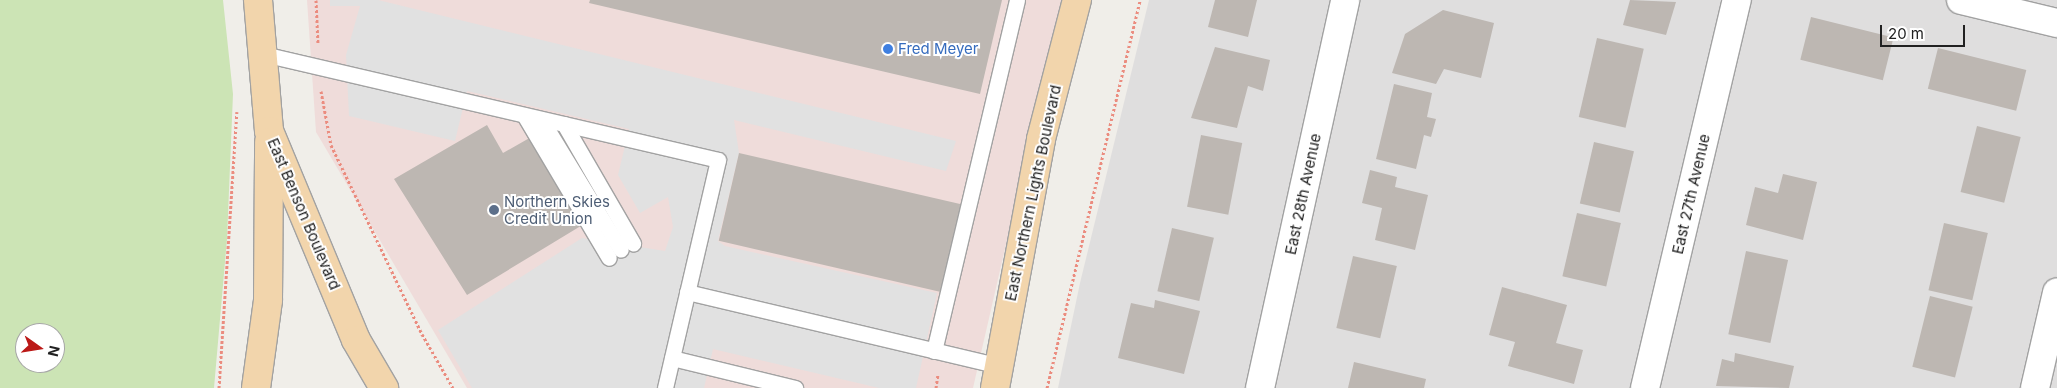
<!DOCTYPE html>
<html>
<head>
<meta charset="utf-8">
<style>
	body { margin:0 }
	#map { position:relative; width:2057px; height:388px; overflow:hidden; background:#f0eee9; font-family:Inter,sans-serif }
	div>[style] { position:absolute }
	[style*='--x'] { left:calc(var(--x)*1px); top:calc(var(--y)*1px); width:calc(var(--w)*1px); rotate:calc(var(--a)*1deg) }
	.residential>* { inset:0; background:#dfdede }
	.commercial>* { inset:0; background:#efdcda }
	.grass>* { inset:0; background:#cce4b5 }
	.parking>* { inset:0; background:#e1e1e1 }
	.building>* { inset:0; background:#bdb7b2; transform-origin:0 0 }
	.path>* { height:3px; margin-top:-1.5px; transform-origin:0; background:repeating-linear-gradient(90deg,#eb8c7f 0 2.5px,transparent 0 5px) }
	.roads { filter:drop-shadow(1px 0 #a2a2a2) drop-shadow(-1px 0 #a2a2a2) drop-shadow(0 1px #a2a2a2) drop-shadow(0 -1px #a2a2a2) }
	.service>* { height:15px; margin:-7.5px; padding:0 7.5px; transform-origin:7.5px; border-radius:7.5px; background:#fff }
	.minor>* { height:28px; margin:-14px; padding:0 14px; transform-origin:14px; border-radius:14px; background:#fff }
	.primary>* { height:28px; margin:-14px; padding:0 14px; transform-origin:14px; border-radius:14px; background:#f2d5ac }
	.dots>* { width:14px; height:14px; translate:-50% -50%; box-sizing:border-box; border:2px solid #fff; border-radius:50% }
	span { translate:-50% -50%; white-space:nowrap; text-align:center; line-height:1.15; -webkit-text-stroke:4px #fff; paint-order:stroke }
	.shop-label { font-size:15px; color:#366cbe }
	.left { translate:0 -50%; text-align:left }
	.street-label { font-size:15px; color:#212121 }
	.service-label { font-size:15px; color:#4e5e75 }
	.north { position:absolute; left:15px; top:323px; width:50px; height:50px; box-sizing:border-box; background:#fff; border:1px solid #a6a6a6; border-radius:50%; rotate:103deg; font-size:14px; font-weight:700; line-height:20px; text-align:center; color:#212121 }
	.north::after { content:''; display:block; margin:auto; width:18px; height:22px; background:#bb1917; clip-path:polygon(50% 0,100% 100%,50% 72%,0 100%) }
	.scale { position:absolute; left:1880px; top:25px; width:85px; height:22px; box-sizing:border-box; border:2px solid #212121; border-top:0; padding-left:6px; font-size:15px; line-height:18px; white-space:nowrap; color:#212121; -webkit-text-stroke:4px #fff; paint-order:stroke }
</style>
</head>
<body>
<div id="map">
	<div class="residential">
		<div style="clip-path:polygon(1149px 0,2057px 0,2057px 388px,1058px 388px,1080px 283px)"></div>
	</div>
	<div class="commercial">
		<div style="clip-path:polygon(307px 0,1062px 0,973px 388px,467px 388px,316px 132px)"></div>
	</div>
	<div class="grass">
		<div style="clip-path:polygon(evenodd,0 0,223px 0,233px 94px,227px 239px,214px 388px,0 388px,0 0,25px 333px,55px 333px,55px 363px,25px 363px,25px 333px)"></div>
	</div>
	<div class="parking">
		<div style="clip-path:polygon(330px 0,378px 0,956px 141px,946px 171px,734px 120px,739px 153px,718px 241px,725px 246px,937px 293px,916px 388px,879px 388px,713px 349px,704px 388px,472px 388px,438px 330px,582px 238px,665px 251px,673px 227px,668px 197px,640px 213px,618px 175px,629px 129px,467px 91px,455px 141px,349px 116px,346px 55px,360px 6px,330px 6px)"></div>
	</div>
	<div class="building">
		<div style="clip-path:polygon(590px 0,1002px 0,980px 94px,589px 3px)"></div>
		<div style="clip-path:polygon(1215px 0,1257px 0,1248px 37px,1208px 27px)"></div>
		<div style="clip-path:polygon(1630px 0,1676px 2px,1666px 35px,1623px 25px)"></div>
		<div style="clip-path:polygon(1443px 10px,1494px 23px,1481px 78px,1444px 69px,1436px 84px,1392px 73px,1405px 34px)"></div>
		<div style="left:1811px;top:17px;width:85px;height:44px;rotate:14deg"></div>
		<div style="left:1597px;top:38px;width:48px;height:81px;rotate:13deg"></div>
		<div style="clip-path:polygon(1215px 47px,1270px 60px,1263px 91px,1248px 86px,1237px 128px,1191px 118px)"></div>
		<div style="left:1938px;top:48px;width:91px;height:42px;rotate:14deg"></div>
		<div style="clip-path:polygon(1394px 84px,1432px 93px,1427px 117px,1436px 119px,1431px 137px,1424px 135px,1416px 169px,1376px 159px)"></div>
		<div style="clip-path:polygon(487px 125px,503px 153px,533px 136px,551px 167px,584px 145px,607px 182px,599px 189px,581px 186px,584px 224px,467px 295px,394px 179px)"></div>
		<div style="left:1977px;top:126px;width:45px;height:68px;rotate:14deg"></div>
		<div style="left:1201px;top:135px;width:42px;height:73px;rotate:11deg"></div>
		<div style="left:1594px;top:142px;width:41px;height:63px;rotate:13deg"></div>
		<div style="left:739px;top:153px;width:228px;height:90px;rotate:13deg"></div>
		<div style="clip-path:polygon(1370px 170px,1397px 177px,1395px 187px,1428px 195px,1415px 250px,1375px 240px,1382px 208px,1362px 203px)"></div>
		<div style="clip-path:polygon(1783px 174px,1817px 182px,1803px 240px,1746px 225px,1755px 187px,1778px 193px)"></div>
		<div style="left:1577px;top:213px;width:45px;height:65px;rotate:13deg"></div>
		<div style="left:1944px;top:223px;width:45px;height:69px;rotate:13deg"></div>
		<div style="left:1172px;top:228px;width:43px;height:65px;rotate:13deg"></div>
		<div style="left:1746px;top:251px;width:43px;height:85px;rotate:12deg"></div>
		<div style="left:1353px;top:256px;width:45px;height:74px;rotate:13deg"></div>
		<div style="clip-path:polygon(1502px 287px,1567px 305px,1556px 343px,1583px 350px,1574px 384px,1508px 366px,1515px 342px,1489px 335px)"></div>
		<div style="left:1930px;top:296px;width:44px;height:73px;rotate:14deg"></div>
		<div style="clip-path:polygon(1155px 300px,1200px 311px,1184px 374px,1118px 358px,1131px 303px,1154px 308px)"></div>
		<div style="clip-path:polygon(1735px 353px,1794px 366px,1789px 388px,1716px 386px,1722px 359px,1734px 362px)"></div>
		<div style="clip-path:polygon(1354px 362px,1426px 379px,1424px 388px,1348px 388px)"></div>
	</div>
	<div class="path">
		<div style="--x:316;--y:0;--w:44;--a:87.4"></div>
		<div style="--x:321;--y:91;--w:55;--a:79.5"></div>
		<div style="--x:331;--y:145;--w:210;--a:64.3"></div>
		<div style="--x:422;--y:334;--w:62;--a:60.1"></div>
		<div style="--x:219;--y:388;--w:277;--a:-86.3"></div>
		<div style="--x:936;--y:388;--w:14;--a:-82"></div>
		<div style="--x:1047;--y:388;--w:399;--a:-76.5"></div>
	</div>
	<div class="roads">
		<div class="service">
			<div style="--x:263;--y:54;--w:467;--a:13.1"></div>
			<div style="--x:718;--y:160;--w:234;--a:103.1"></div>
			<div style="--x:524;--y:115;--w:166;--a:59.3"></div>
			<div style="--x:541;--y:119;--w:153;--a:58.6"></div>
			<div style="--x:564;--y:124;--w:138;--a:59.9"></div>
			<div style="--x:687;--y:292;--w:321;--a:13.3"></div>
			<div style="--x:934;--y:351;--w:361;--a:-76.7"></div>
			<div style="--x:672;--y:358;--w:127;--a:13.7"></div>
		</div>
		<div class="minor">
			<div style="--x:1961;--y:0;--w:99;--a:13.5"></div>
			<div style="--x:1260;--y:388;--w:397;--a:-77.6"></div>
			<div style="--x:1645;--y:388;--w:399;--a:-76.7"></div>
			<div style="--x:2035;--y:388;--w:98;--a:-77"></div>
		</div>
		<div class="primary">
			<div style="--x:258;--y:0;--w:131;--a:85.2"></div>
			<div style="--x:269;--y:131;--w:226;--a:67.4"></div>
			<div style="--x:356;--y:340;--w:56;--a:59.7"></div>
			<div style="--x:256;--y:388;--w:89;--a:-82.2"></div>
			<div style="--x:268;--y:300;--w:158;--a:-89.6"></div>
			<div style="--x:995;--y:388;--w:253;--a:-79.5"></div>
			<div style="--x:1041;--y:139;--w:144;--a:-75.5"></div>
		</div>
	</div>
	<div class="dots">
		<div style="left:888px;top:49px;background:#3f7fe0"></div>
		<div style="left:494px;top:210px;background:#5c6f8a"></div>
	</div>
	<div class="shop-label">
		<span class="left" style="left:898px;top:49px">Fred Meyer</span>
	</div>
	<div class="street-label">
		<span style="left:1033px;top:193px;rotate:-78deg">East Northern Lights Boulevard</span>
		<span style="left:1303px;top:194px;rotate:-78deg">East 28th Avenue</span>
		<span style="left:1691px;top:194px;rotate:-77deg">East 27th Avenue</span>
		<span style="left:304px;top:214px;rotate:67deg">East Benson Boulevard</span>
	</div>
	<div class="service-label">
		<span class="left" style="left:504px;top:210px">Northern Skies<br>Credit Union</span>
	</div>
	<div class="north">N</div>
	<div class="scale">20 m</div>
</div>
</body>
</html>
